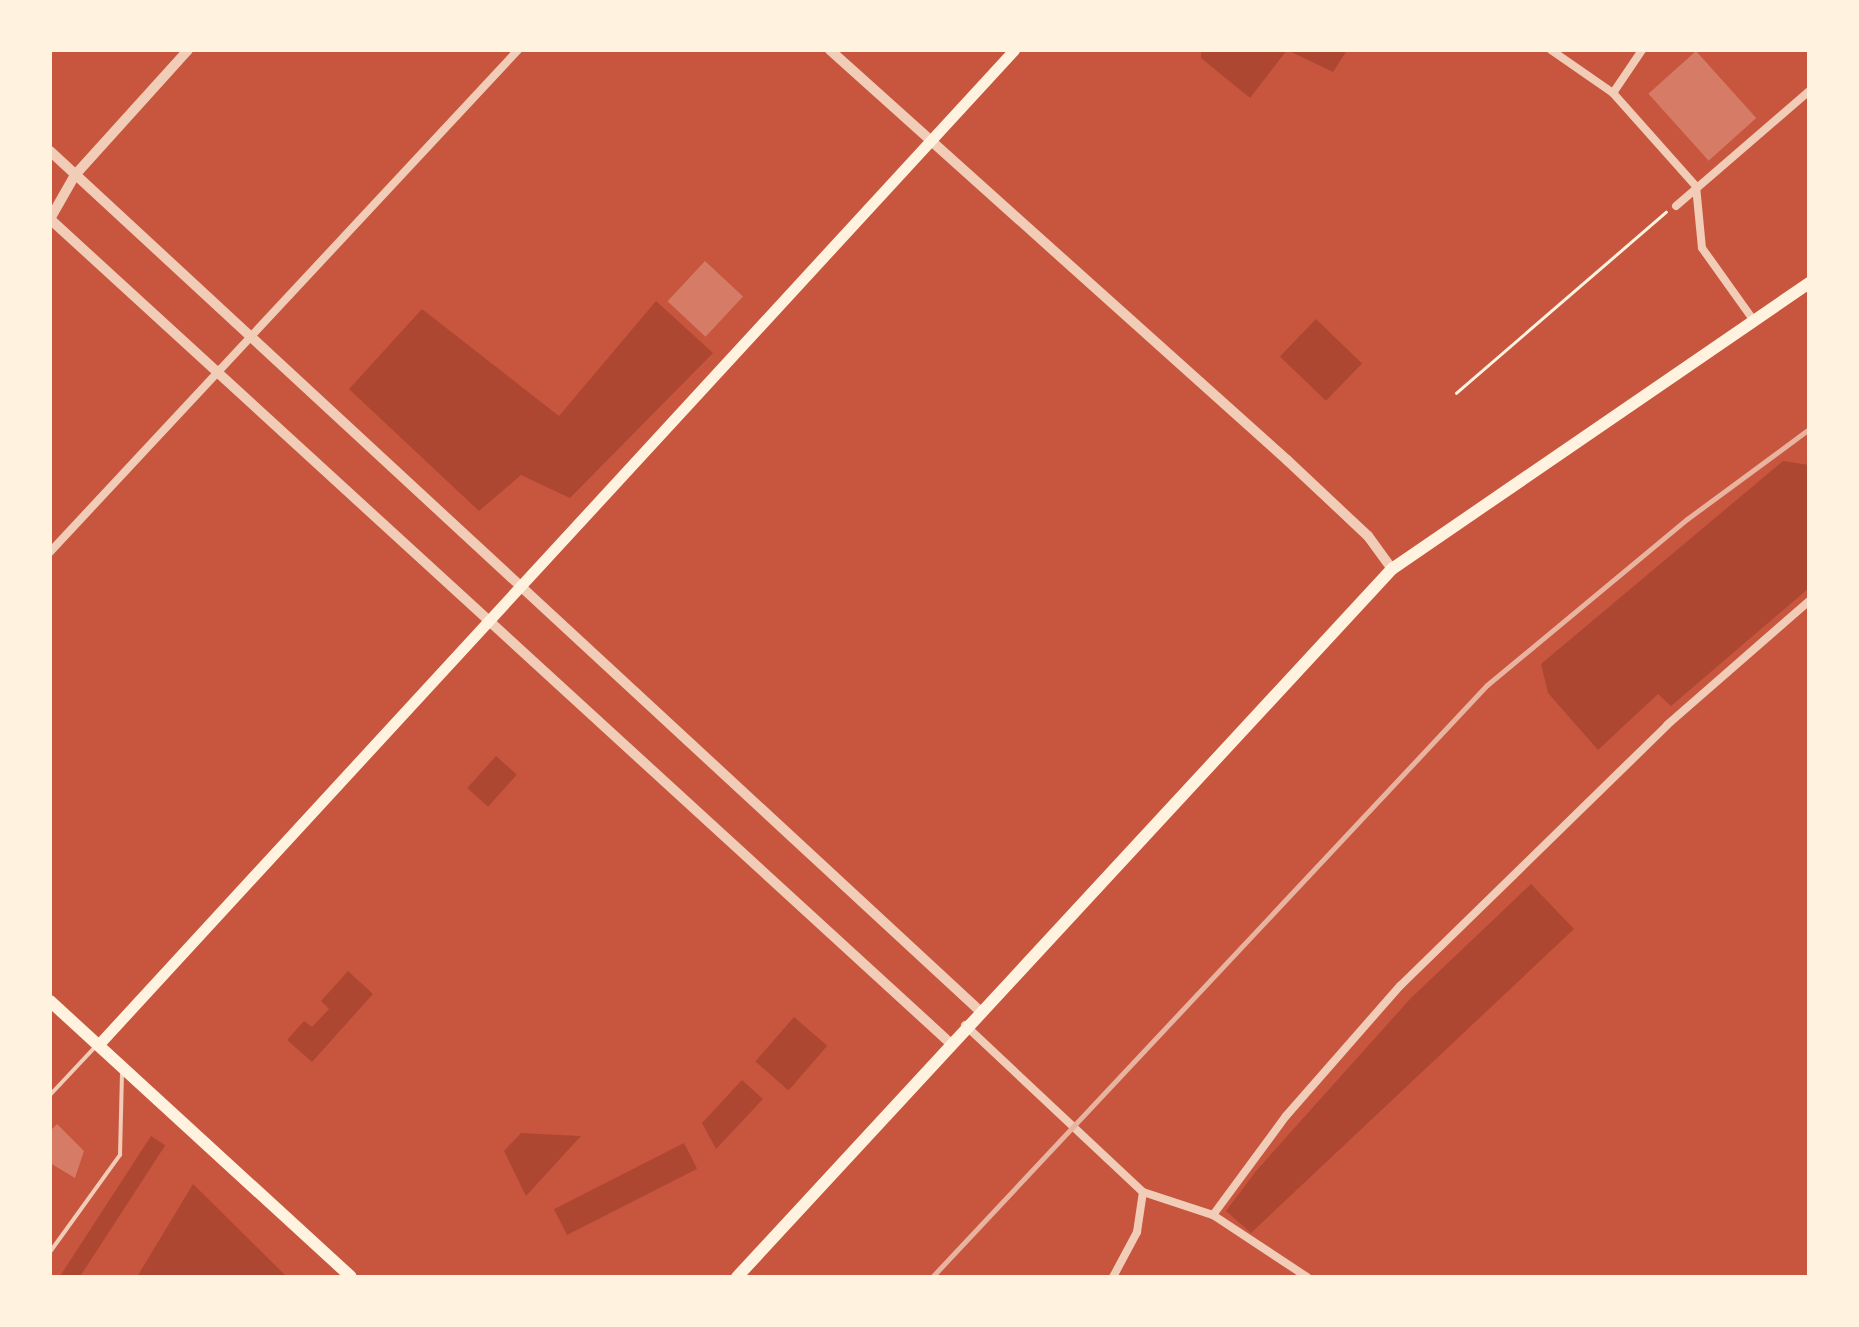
<!DOCTYPE html>
<html>
<head>
<meta charset="utf-8">
<style>
	body { margin:0 }
	#map { position:relative; width:1859px; height:1327px; overflow:hidden; background:#c8553d; font-family:Lato,sans-serif }
	div>[style] { position:absolute }
	[style*='--x'] { left:calc(var(--x)*1px); top:calc(var(--y)*1px); width:calc(var(--w)*1px); rotate:calc(var(--a)*1deg) }
	.green>* { inset:0; background:#ae4732; transform-origin:0 0 }
	.building>* { inset:0; background:#d67c66; transform-origin:0 0 }
	.path>* { height:2.5px; margin:-1.25px; padding:0 1.25px; transform-origin:1.25px; border-radius:1.25px; background:#fff3e0 }
	.service>* { height:4px; margin:-2px; padding:0 2px; transform-origin:2px; border-radius:2px; background:#f1ccb7 }
	.minor>* { height:8px; margin:-4px; padding:0 4px; transform-origin:4px; border-radius:4px; background:#f1ccb7 }
	.tertiary>* { height:10px; margin:-5px; padding:0 5px; transform-origin:5px; border-radius:5px; background:#f1ccb7 }
	.secondary>* { height:11px; margin:-5.5px; padding:0 5.5px; transform-origin:5.5px; border-radius:5.5px; background:#fff3e0 }
	.primary>* { height:12px; margin:-6px; padding:0 6px; transform-origin:6px; border-radius:6px; background:#fff3e0 }
	.rail>* { height:5px; margin:-2.5px; padding:0 2.5px; transform-origin:2.5px; border-radius:2.5px; background:#e9b49f }
	span { translate:-50% -50%; white-space:nowrap; text-align:center; line-height:1.15; -webkit-text-stroke:8px #fff3e0; paint-order:stroke }
	.frame { position:absolute; inset:0; border:52px solid #fff3e0; pointer-events:none }
</style>
</head>
<body>
<div id="map">
	<div class="green">
		<div style="clip-path:polygon(1201px 50px,1347px 50px,1333px 72px,1287px 50px,1250px 98px,1201px 58px)"></div>
		<div style="clip-path:polygon(656px 301px,713px 353px,570px 498px,521px 475px,479px 511px,349px 389px,422px 309px,559px 416px)"></div>
		<div style="left:1316px;top:319px;width:64px;height:52px;rotate:44deg"></div>
		<div style="clip-path:polygon(1783px 461px,1809px 465px,1809px 588px,1671px 706px,1658px 694px,1598px 750px,1548px 693px,1541px 664px)"></div>
		<div style="left:496px;top:756px;width:28px;height:43px;rotate:42deg"></div>
		<div style="clip-path:polygon(1531px 884px,1574px 929px,1251px 1233px,1226px 1211px,1256px 1171px,1410px 999px)"></div>
		<div style="clip-path:polygon(348px 971px,373px 994px,312px 1062px,287px 1040px,304px 1021px,312px 1027px,329px 1009px,321px 1001px)"></div>
		<div style="left:794px;top:1017px;width:44px;height:59px;rotate:41deg"></div>
		<div style="clip-path:polygon(742px 1080px,763px 1099px,716px 1149px,702px 1123px)"></div>
		<div style="clip-path:polygon(521px 1133px,581px 1136px,526px 1196px,504px 1151px)"></div>
		<div style="left:151px;top:1136px;width:17px;height:173px;rotate:33deg"></div>
		<div style="left:684px;top:1143px;width:29px;height:146px;rotate:63deg"></div>
		<div style="clip-path:polygon(193px 1184px,287px 1277px,137px 1277px)"></div>
	</div>
	<div class="building">
		<div style="left:1696px;top:51px;width:90px;height:64px;rotate:48deg"></div>
		<div style="left:705px;top:261px;width:52px;height:55px;rotate:43deg"></div>
		<div style="clip-path:polygon(57px 1124px,84px 1151px,75px 1178px,50px 1163px,50px 1131px)"></div>
	</div>
	<div class="path">
		<div style="--x:1456;--y:393;--w:277;--a:-40.8"></div>
	</div>
	<div class="service">
		<div style="--x:50;--y:1095;--w:66;--a:-46.8"></div>
		<div style="--x:50;--y:1252;--w:120;--a:-54.2"></div>
		<div style="--x:120;--y:1155;--w:81;--a:-88.6"></div>
	</div>
	<div class="minor">
		<div style="--x:1551;--y:50;--w:75;--a:34.7"></div>
		<div style="--x:1613;--y:93;--w:125;--a:48.3"></div>
		<div style="--x:1696;--y:186;--w:62;--a:84.5"></div>
		<div style="--x:1702;--y:248;--w:90;--a:54.5"></div>
		<div style="--x:1613;--y:93;--w:52;--a:-56"></div>
		<div style="--x:1676;--y:206;--w:176;--a:-40.8"></div>
		<div style="--x:50;--y:552;--w:686;--a:-47.01"></div>
		<div style="--x:965;--y:1025;--w:244;--a:43.2"></div>
		<div style="--x:1143;--y:1192;--w:74;--a:18.2"></div>
		<div style="--x:1213;--y:1215;--w:113;--a:33.4"></div>
		<div style="--x:1213;--y:1215;--w:123;--a:-53.6"></div>
		<div style="--x:1286;--y:1116;--w:173;--a:-48.8"></div>
		<div style="--x:1400;--y:986;--w:373;--a:-44.3"></div>
		<div style="--x:1667;--y:725;--w:189;--a:-41.1"></div>
		<div style="--x:1113;--y:1277;--w:51;--a:-61.9"></div>
		<div style="--x:1137;--y:1232;--w:40;--a:-81.5"></div>
	</div>
	<div class="tertiary">
		<div style="--x:188;--y:50;--w:169;--a:132.1"></div>
		<div style="--x:75;--y:175;--w:51;--a:119.6"></div>
		<div style="--x:50;--y:219;--w:1219;--a:42.47"></div>
		<div style="--x:830;--y:50;--w:614;--a:41.9"></div>
		<div style="--x:1287;--y:460;--w:111;--a:43.2"></div>
		<div style="--x:1368;--y:536;--w:41;--a:54"></div>
		<div style="--x:50;--y:151;--w:1265;--a:42.76"></div>
	</div>
	<div class="secondary">
		<div style="--x:99;--y:1044;--w:1351;--a:-47.37"></div>
	</div>
	<div class="primary">
		<div style="--x:50;--y:1001;--w:408;--a:42.5"></div>
		<div style="--x:737;--y:1277;--w:965;--a:-47.23"></div>
		<div style="--x:1392;--y:569;--w:506;--a:-34.44"></div>
	</div>
	<div class="rail">
		<div style="--x:932;--y:1277;--w:811;--a:-46.85"></div>
		<div style="--x:1487;--y:685;--w:260;--a:-39.7"></div>
		<div style="--x:1687;--y:519;--w:152;--a:-36.4"></div>
	</div>
	<div class="frame"></div>
</div>
</body>
</html>
